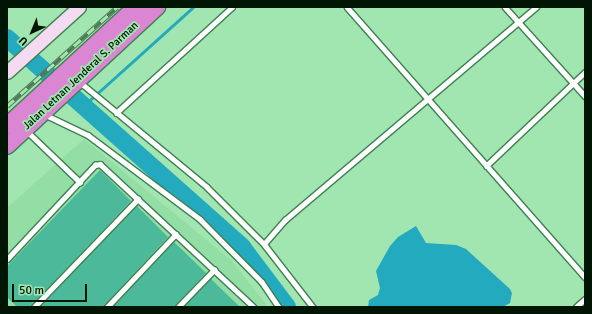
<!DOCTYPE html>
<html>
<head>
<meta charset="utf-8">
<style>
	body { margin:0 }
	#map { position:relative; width:592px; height:314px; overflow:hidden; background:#a1e5b0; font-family:Signika,sans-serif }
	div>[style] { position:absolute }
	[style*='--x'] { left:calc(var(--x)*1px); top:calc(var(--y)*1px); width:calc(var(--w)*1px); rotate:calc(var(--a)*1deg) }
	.built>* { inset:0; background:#92dea4 }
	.water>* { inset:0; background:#23aabf }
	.stream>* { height:3px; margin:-1.5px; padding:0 1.5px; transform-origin:1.5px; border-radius:1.5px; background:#23aabf }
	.river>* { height:18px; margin:-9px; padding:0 9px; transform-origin:9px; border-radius:9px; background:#23aabf }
	.building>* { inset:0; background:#4cba9a }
	.roads { filter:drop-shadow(1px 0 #3f8152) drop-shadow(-1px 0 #3f8152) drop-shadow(0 1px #3f8152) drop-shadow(0 -1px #3f8152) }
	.lane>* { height:4.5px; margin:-2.25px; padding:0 2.25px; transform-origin:2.25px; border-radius:2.25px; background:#fff }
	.secondary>* { height:13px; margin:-6.5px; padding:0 6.5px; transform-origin:6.5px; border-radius:6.5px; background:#f4dbf2 }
	.highway>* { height:16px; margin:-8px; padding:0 8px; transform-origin:8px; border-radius:8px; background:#db86d2 }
	.rail>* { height:4.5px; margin-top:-2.25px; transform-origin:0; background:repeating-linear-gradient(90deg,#a1e5b0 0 9px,#4e7a58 0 18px); box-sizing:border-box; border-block:1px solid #4e7a58 }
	span { translate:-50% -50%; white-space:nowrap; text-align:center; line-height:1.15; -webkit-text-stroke:3.5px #a1e5b0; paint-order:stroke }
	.street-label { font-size:11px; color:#001504 }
	.frame { position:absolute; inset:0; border:8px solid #001504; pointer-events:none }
	.north { position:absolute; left:12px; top:12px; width:40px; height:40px; -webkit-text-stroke:3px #a1e5b0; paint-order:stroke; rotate:224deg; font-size:11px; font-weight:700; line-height:16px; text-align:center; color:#001504 }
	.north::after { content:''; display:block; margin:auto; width:14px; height:18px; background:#001504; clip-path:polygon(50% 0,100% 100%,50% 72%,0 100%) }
	.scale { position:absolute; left:12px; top:284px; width:75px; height:18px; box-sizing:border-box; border:2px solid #001504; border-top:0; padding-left:5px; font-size:12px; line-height:14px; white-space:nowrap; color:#001504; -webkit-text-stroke:3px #a1e5b0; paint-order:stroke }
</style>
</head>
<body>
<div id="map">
	<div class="built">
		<div style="clip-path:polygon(84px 139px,232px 261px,268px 307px,7px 307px,7px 208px)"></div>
	</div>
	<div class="water">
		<div style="clip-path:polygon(416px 226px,426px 243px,456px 245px,466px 249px,510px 289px,512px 293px,510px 303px,503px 307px,368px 307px,369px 300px,378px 295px,380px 288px,376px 271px,390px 246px,398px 237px)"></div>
	</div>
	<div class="stream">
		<div style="--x:82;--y:107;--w:149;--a:-42"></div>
	</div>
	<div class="river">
		<div style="--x:7;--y:38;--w:314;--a:41.6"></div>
		<div style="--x:242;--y:247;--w:75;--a:53.1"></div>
	</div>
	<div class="building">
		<div style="clip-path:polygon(100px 170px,131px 201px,30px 307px,17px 307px,7px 297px,7px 266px)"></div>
		<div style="clip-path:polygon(137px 206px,168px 237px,103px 307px,39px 307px)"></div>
		<div style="clip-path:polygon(174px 242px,206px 273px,174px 307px,112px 307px)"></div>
		<div style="clip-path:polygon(211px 278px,212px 280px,240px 307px,183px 307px)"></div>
	</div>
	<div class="roads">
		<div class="lane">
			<div style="--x:347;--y:7;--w:360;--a:48.6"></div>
			<div style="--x:505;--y:7;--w:120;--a:48"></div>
			<div style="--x:81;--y:83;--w:163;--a:39.5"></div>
			<div style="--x:207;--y:187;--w:81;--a:45"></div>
			<div style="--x:264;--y:244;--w:80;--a:52.1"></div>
			<div style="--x:116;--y:113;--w:157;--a:-42.4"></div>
			<div style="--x:46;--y:115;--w:47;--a:25.5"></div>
			<div style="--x:88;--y:135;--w:140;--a:36.9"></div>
			<div style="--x:200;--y:219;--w:88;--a:45.5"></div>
			<div style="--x:262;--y:282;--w:30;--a:56"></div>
			<div style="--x:27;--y:131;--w:74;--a:43.9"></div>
			<div style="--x:486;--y:166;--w:137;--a:-43.5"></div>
			<div style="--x:264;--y:244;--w:32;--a:-49"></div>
			<div style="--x:285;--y:220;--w:329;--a:-40.3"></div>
			<div style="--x:7;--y:259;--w:129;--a:-46.9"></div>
			<div style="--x:95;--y:165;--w:5;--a:-11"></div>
			<div style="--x:100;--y:164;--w:210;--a:42.9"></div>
			<div style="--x:34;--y:307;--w:150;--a:-46.1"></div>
			<div style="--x:107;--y:307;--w:100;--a:-46.6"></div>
			<div style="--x:178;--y:307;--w:52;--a:-45.8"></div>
			<div style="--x:576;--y:307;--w:12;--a:-42"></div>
		</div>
		<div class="secondary">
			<div style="--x:7;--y:72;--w:97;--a:-42.1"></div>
		</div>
		<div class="highway">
			<div style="--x:7;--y:126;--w:176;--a:-42.7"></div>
			<div style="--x:7;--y:146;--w:205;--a:-42.8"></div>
		</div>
	</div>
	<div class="rail">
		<div style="--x:7;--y:106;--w:148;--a:-42"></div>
	</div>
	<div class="street-label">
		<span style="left:81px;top:76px;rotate:-43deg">Jalan Letnan Jenderal S. Parman</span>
	</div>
	<div class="frame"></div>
	<div class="north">U</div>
	<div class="scale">50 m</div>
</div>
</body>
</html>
